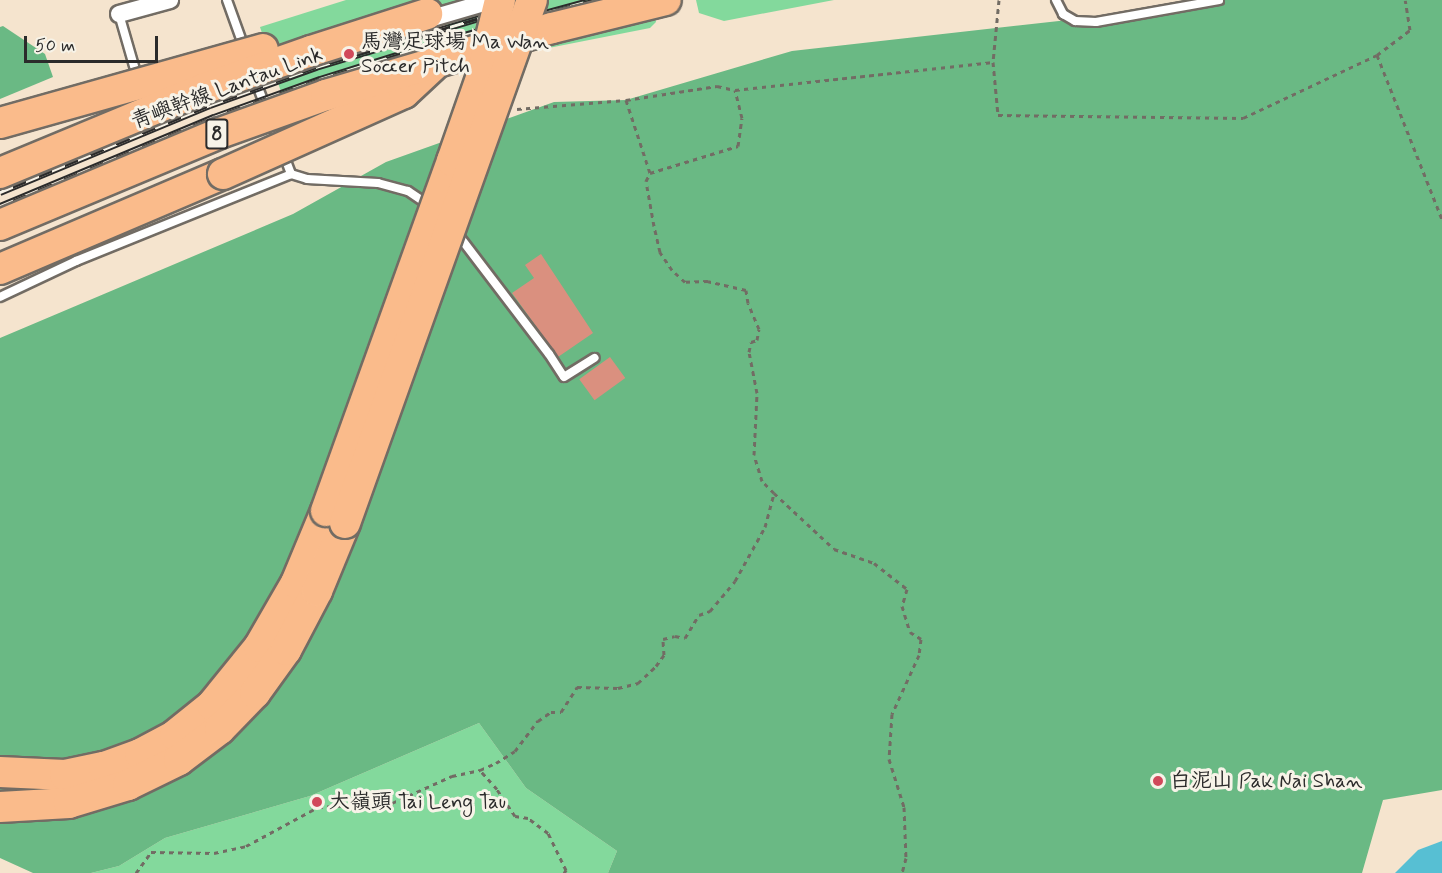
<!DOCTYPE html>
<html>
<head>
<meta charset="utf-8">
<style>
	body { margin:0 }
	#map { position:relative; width:1442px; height:873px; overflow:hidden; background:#f5e4ce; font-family:Mynerve,"LXGW WenKai TC",sans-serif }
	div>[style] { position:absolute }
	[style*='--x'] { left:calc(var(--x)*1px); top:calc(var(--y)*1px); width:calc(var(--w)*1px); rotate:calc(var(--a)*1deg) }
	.green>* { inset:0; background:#83d99c }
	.forest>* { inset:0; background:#6ab984 }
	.water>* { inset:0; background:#57bfd3 }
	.building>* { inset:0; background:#da907f; transform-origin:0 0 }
	.path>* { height:3px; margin-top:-1.5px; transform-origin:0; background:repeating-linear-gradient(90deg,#726c64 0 4.5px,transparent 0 9px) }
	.roads { filter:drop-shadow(2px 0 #726c64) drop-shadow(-2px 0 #726c64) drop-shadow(0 2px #726c64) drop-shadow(0 -2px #726c64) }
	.service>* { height:8px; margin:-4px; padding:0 4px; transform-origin:4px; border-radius:4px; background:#fff }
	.minor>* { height:16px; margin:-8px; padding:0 8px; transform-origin:8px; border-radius:8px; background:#fff }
	.motorway>* { height:30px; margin:-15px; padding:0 15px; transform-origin:15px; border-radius:15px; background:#fabb8b }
	.rail>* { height:7px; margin-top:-3.5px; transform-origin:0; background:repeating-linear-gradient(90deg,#f7f3e8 0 14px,#2b2b2b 0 28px); box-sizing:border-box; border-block:2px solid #2b2b2b }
	.bridges { filter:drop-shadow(2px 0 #726c64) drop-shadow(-2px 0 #726c64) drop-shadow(0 2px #726c64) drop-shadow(0 -2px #726c64) }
	.minor-bridge>* { height:16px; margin:-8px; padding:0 8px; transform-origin:8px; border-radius:8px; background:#fff }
	.motorway-bridge>* { height:30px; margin:-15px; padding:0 15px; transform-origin:15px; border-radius:15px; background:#fabb8b }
	.dots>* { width:16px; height:16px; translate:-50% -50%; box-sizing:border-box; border:3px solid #f7f3e8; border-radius:50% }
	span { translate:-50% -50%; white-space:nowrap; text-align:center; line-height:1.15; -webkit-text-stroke:6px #f7f3e8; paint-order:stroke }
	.shield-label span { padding:2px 4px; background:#f7f3e8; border:2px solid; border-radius:4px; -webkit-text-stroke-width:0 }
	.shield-label { font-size:20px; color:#2b2b2b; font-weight:700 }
	.poi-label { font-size:21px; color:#2b2b2b }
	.left { translate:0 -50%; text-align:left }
	.street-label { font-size:21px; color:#2b2b2b }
	.scale { position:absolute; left:24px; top:36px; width:134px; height:27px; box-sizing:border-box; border:3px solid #2b2b2b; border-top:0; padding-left:8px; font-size:18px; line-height:21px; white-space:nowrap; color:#2b2b2b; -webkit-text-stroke:4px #f7f3e8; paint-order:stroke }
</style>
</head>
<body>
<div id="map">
	<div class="green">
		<div style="clip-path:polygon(346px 0,412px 0,437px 81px,292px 126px,260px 27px)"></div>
		<div style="clip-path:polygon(429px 0,652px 0,656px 22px,650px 28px,472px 63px)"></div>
		<div style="clip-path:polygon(696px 0,834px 0,724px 21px,699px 13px)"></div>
		<div style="clip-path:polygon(479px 723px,526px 788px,617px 851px,608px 873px,91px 873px,119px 866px,165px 838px,310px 796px)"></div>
	</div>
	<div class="forest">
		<div style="clip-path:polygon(1200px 0,1442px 0,1442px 790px,1383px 800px,1362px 873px,608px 873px,617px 851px,526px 788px,479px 723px,310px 796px,165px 838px,119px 866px,91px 873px,33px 873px,0 858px,0 338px,293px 214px,386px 162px,554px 102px,626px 100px,792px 51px,1077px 19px)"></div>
		<div style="clip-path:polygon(3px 26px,45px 54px,53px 77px,0 99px,0 27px)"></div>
	</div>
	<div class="water">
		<div style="clip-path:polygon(1442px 841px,1442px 873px,1395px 873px,1418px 850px)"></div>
	</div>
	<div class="building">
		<div style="clip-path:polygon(541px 254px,593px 333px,558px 357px,512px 293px,534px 278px,525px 265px)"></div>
		<div style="left:610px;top:357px;width:26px;height:38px;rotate:54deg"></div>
	</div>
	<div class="path">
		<div style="--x:999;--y:0;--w:62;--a:95.5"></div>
		<div style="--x:993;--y:62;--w:53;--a:84.6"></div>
		<div style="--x:998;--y:115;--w:245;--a:0.7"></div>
		<div style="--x:1243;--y:118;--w:148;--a:-25.2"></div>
		<div style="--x:1377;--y:55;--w:41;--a:-37.1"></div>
		<div style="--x:1410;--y:30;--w:30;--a:-99"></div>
		<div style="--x:1377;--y:55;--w:176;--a:68.4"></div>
		<div style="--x:626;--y:100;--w:77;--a:71.8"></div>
		<div style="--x:517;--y:109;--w:109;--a:-4.7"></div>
		<div style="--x:626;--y:100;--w:92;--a:-8.7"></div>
		<div style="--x:717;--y:86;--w:18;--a:13"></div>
		<div style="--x:774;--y:493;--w:82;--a:43"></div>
		<div style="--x:834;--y:549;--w:42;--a:19.3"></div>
		<div style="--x:874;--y:563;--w:42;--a:38.2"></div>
		<div style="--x:907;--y:589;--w:18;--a:106"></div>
		<div style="--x:902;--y:606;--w:27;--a:73"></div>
		<div style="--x:910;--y:632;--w:13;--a:32"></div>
		<div style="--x:921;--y:639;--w:16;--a:97"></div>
		<div style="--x:919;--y:655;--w:65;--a:114.6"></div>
		<div style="--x:892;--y:714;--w:45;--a:93.8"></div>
		<div style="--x:889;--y:759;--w:50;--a:72.6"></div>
		<div style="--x:904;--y:807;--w:51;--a:87.8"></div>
		<div style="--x:906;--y:858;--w:16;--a:105"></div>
		<div style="--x:136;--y:873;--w:26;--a:-54"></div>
		<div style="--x:151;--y:852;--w:63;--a:0.9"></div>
		<div style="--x:214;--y:853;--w:33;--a:-12"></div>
		<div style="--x:246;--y:846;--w:82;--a:-28.4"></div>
		<div style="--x:318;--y:807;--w:74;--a:-3.1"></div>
		<div style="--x:392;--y:803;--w:66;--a:-24.2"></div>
		<div style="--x:452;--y:776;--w:29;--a:-12"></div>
		<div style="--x:564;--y:873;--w:4;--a:-56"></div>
		<div style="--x:566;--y:870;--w:41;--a:-115.9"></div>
		<div style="--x:548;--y:833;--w:25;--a:-143"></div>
		<div style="--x:528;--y:818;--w:13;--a:-171"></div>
		<div style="--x:515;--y:816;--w:32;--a:-124"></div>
		<div style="--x:497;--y:789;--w:25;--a:-132"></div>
		<div style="--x:480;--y:770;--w:17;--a:-24"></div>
		<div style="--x:496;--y:763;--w:22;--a:-32"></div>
		<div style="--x:515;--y:751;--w:38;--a:-53"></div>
		<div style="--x:538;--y:721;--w:16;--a:-35"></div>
		<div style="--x:551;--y:712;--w:10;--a:0"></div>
		<div style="--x:561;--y:712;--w:30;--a:-57"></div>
		<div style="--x:577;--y:687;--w:41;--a:1.4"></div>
		<div style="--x:618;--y:688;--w:21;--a:-14"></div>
		<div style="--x:638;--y:683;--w:25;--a:-43"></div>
		<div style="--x:656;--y:666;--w:14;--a:-54"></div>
		<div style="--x:664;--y:655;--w:16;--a:-94"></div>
		<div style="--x:663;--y:639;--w:12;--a:-14"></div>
		<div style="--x:675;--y:636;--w:10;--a:11"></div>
		<div style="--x:685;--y:638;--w:27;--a:-59"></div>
		<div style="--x:699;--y:615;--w:12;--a:-20"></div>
		<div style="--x:710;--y:611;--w:39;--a:-50"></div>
		<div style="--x:735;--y:581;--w:62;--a:-60.9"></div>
		<div style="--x:765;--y:527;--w:35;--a:-75"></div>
		<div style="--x:774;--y:493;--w:17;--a:-135"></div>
		<div style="--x:762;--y:481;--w:27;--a:-107"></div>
		<div style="--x:754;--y:455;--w:62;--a:-87.2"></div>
		<div style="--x:757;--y:393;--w:42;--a:-101"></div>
		<div style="--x:749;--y:352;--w:10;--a:-79"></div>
		<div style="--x:751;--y:342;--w:6;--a:-18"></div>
		<div style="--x:757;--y:340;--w:11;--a:-80"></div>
		<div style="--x:759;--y:329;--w:28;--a:-113"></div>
		<div style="--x:748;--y:303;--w:13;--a:-99"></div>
		<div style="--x:746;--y:290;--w:39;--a:-167"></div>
		<div style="--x:708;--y:281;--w:23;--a:178"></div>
		<div style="--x:685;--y:282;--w:18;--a:-137"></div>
		<div style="--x:672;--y:270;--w:22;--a:-124"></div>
		<div style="--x:660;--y:252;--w:27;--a:-103"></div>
		<div style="--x:654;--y:226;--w:46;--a:-100.1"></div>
		<div style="--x:646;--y:181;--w:9;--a:-63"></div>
		<div style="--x:650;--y:173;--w:92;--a:-17.1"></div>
		<div style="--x:738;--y:146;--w:28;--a:-82"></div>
		<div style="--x:742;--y:118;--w:29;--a:-104"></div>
		<div style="--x:735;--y:90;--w:260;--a:-6.2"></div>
	</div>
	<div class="roads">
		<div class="service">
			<div style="--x:227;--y:0;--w:53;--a:70.2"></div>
			<div style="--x:1056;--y:0;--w:16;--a:63"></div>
			<div style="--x:1063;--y:14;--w:14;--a:30"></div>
			<div style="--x:1075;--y:21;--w:21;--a:3"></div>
			<div style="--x:1096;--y:22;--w:125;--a:-10.1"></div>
			<div style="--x:119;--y:14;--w:69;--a:73.9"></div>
			<div style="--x:254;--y:77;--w:104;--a:69.1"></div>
			<div style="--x:456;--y:232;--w:153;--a:52.7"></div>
			<div style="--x:549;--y:354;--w:27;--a:57"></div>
			<div style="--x:564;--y:377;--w:36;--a:-32"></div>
			<div style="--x:0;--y:297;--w:84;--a:-25.3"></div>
			<div style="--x:76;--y:261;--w:232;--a:-22"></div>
			<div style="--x:291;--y:174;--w:17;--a:17"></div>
			<div style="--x:307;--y:179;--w:71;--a:3.2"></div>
			<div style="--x:378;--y:183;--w:31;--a:15"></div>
			<div style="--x:408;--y:191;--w:27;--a:34"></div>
		</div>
		<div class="minor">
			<div style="--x:119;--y:14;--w:53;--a:-15.4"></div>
		</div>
		<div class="motorway">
			<div style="--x:0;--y:269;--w:242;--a:-23.1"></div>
			<div style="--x:0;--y:772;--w:65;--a:2.6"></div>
			<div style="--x:65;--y:775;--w:40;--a:-12"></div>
			<div style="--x:104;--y:767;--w:38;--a:-20"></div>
			<div style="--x:140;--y:754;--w:40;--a:-28"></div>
			<div style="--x:175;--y:735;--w:48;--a:-39"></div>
			<div style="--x:212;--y:705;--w:75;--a:-51"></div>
			<div style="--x:259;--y:647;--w:74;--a:-60"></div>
			<div style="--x:296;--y:583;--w:78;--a:-67.4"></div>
			<div style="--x:0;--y:807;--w:69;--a:-3.3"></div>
			<div style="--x:69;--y:803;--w:62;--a:-17"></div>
			<div style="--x:128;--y:785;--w:57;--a:-26.1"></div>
			<div style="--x:179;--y:760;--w:51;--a:-37.1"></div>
			<div style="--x:220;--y:729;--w:50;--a:-45.8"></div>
			<div style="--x:255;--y:693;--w:53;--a:-54.2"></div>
			<div style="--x:286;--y:650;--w:67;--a:-62.3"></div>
			<div style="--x:317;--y:591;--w:74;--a:-67.6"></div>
		</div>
	</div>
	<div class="rail">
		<div style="--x:0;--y:192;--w:227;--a:-22.5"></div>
		<div style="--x:210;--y:105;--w:113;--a:-19.7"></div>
		<div style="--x:316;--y:67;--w:234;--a:-16.7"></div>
		<div style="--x:0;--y:206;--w:232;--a:-22.6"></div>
		<div style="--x:214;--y:117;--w:113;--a:-19.7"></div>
		<div style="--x:320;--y:79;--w:121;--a:-17.4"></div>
		<div style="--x:435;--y:43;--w:163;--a:-15.3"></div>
	</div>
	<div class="bridges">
		<div class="minor-bridge">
			<div style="--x:422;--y:21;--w:75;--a:-16.3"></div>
		</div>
		<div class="motorway-bridge">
			<div style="--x:0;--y:123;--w:273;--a:-15.7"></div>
			<div style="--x:0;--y:173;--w:220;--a:-22.5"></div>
			<div style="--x:203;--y:89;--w:114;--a:-19.4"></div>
			<div style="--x:311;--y:51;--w:122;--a:-17.7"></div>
			<div style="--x:223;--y:174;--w:198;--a:-24.1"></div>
			<div style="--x:404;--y:93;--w:41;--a:-43"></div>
			<div style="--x:0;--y:225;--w:238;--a:-22.7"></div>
			<div style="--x:220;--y:133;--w:113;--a:-19.7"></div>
			<div style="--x:326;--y:95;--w:236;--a:-16.5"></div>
			<div style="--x:552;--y:28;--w:117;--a:-13.8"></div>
			<div style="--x:326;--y:511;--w:372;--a:-70.2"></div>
			<div style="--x:452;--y:161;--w:88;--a:-70.7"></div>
			<div style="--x:481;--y:78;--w:80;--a:-76.3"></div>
			<div style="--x:345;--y:523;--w:555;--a:-70.33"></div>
		</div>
	</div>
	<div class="dots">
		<div style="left:349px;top:54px;background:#d1495b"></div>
		<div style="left:1158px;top:781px;background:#d1495b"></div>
		<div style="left:317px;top:802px;background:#d1495b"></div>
	</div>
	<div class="shield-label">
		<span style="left:217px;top:134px">8</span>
	</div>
	<div class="poi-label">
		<span class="left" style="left:361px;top:54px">馬灣足球場 Ma Wan<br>Soccer Pitch</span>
		<span class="left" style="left:1170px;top:781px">白泥山 Pak Nai Shan</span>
		<span class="left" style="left:329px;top:802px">大嶺頭 Tai Leng Tau</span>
	</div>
	<div class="street-label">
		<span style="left:227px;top:88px;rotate:-20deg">青嶼幹線 Lantau Link</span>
	</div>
	<div class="scale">50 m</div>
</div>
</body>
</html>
